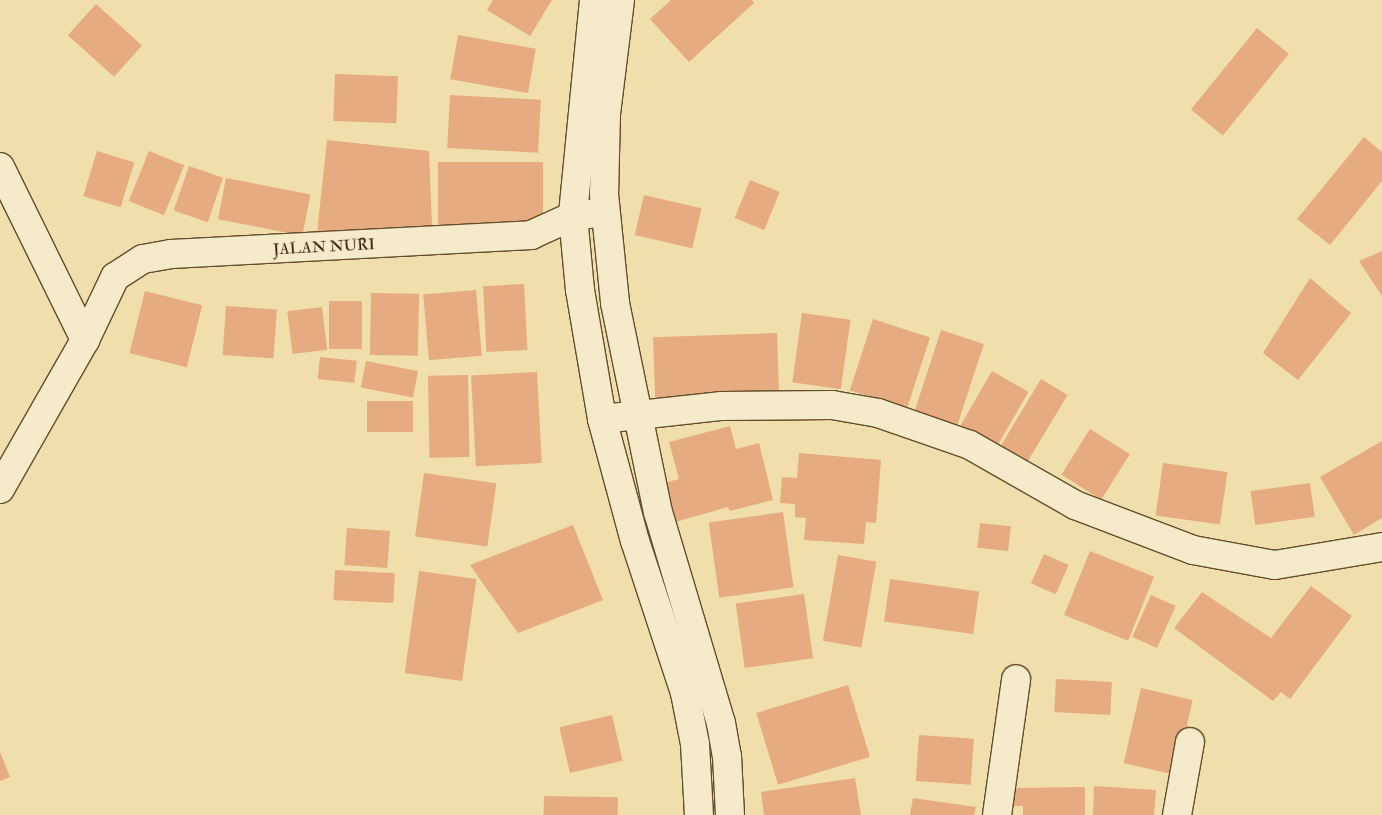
<!DOCTYPE html>
<html>
<head>
<meta charset="utf-8">
<style>
	body { margin:0 }
	#map { position:relative; width:1382px; height:815px; overflow:hidden; background:#f0deac; font-family:"IM FELL Double Pica",serif }
	div>[style] { position:absolute }
	[style*='--x'] { left:calc(var(--x)*1px); top:calc(var(--y)*1px); width:calc(var(--w)*1px); rotate:calc(var(--a)*1deg) }
	.building>* { inset:0; background:#e6ab81; transform-origin:0 0 }
	.roads { filter:drop-shadow(1px 0 #624e2b) drop-shadow(-1px 0 #624e2b) drop-shadow(0 1px #624e2b) drop-shadow(0 -1px #624e2b) }
	.minor>* { height:28px; margin:-14px; padding:0 14px; transform-origin:14px; border-radius:14px; background:#f5eac9 }
	.secondary>* { height:28px; margin:-14px; padding:0 14px; transform-origin:14px; border-radius:14px; background:#f5eac9 }
	span { translate:-50% -50%; white-space:nowrap; text-align:center; line-height:1.15; -webkit-text-stroke:5px #f5eac9; paint-order:stroke }
	.street-label { font-size:16px; color:#321e00 }
</style>
</head>
<body>
<div id="map">
	<div class="building">
		<div style="clip-path:polygon(493px 0,552px 0,530px 36px,487px 10px)"></div>
		<div style="clip-path:polygon(671px 0,752px 0,754px 3px,689px 62px,650px 19px)"></div>
		<div style="left:96px;top:4px;width:62px;height:42px;rotate:42deg"></div>
		<div style="left:1257px;top:28px;width:41px;height:105px;rotate:39deg"></div>
		<div style="left:458px;top:35px;width:79px;height:45px;rotate:10deg"></div>
		<div style="left:335px;top:74px;width:63px;height:47px;rotate:2deg"></div>
		<div style="left:450px;top:95px;width:91px;height:53px;rotate:3deg"></div>
		<div style="clip-path:polygon(1364px 137px,1382px 152px,1382px 181px,1330px 245px,1297px 219px)"></div>
		<div style="clip-path:polygon(327px 140px,429px 151px,432px 226px,317px 233px)"></div>
		<div style="left:97px;top:151px;width:39px;height:47px;rotate:17deg"></div>
		<div style="left:149px;top:151px;width:38px;height:54px;rotate:22deg"></div>
		<div style="left:438px;top:162px;width:105px;height:63px"></div>
		<div style="left:189px;top:166px;width:36px;height:47px;rotate:19deg"></div>
		<div style="left:226px;top:178px;width:86px;height:42px;rotate:11deg"></div>
		<div style="left:750px;top:180px;width:32px;height:41px;rotate:22deg"></div>
		<div style="left:644px;top:195px;width:59px;height:41px;rotate:13deg"></div>
		<div style="clip-path:polygon(1382px 251px,1382px 296px,1359px 261px)"></div>
		<div style="clip-path:polygon(1310px 278px,1351px 313px,1298px 380px,1263px 353px)"></div>
		<div style="left:524px;top:284px;width:66px;height:41px;rotate:87deg"></div>
		<div style="left:476px;top:290px;width:66px;height:53px;rotate:85deg"></div>
		<div style="left:145px;top:291px;width:59px;height:64px;rotate:14deg"></div>
		<div style="left:371px;top:293px;width:48px;height:62px;rotate:1deg"></div>
		<div style="left:329px;top:301px;width:33px;height:48px"></div>
		<div style="left:226px;top:306px;width:51px;height:49px;rotate:4deg"></div>
		<div style="left:322px;top:307px;width:43px;height:35px;rotate:83deg"></div>
		<div style="left:802px;top:313px;width:49px;height:70px;rotate:8deg"></div>
		<div style="left:873px;top:319px;width:60px;height:75px;rotate:18deg"></div>
		<div style="left:941px;top:330px;width:45px;height:88px;rotate:18deg"></div>
		<div style="left:777px;top:333px;width:62px;height:124px;rotate:88deg"></div>
		<div style="left:320px;top:357px;width:37px;height:22px;rotate:6deg"></div>
		<div style="left:366px;top:361px;width:53px;height:27px;rotate:11deg"></div>
		<div style="left:992px;top:371px;width:42px;height:63px;rotate:30deg"></div>
		<div style="left:537px;top:372px;width:91px;height:66px;rotate:87deg"></div>
		<div style="left:468px;top:375px;width:82px;height:40px;rotate:89deg"></div>
		<div style="left:1041px;top:379px;width:31px;height:85px;rotate:31deg"></div>
		<div style="left:367px;top:401px;width:46px;height:31px"></div>
		<div style="clip-path:polygon(730px 426px,736px 449px,759px 443px,773px 500px,730px 511px,728px 507px,672px 523px,661px 484px,679px 479px,669px 442px)"></div>
		<div style="left:1090px;top:429px;width:47px;height:54px;rotate:32deg"></div>
		<div style="clip-path:polygon(1382px 441px,1382px 518px,1354px 535px,1320px 477px)"></div>
		<div style="clip-path:polygon(799px 453px,881px 460px,876px 523px,866px 522px,864px 544px,804px 540px,806px 518px,795px 517px,795px 504px,780px 503px,782px 477px,797px 478px)"></div>
		<div style="left:1163px;top:463px;width:65px;height:53px;rotate:8deg"></div>
		<div style="left:424px;top:473px;width:73px;height:64px;rotate:8deg"></div>
		<div style="left:1310px;top:483px;width:34px;height:60px;rotate:82deg"></div>
		<div style="left:783px;top:512px;width:76px;height:75px;rotate:82deg"></div>
		<div style="left:980px;top:523px;width:31px;height:25px;rotate:6deg"></div>
		<div style="clip-path:polygon(573px 525px,603px 600px,518px 633px,470px 565px)"></div>
		<div style="left:347px;top:528px;width:43px;height:37px;rotate:4deg"></div>
		<div style="left:1090px;top:551px;width:69px;height:69px;rotate:22deg"></div>
		<div style="left:1044px;top:554px;width:27px;height:32px;rotate:24deg"></div>
		<div style="left:838px;top:555px;width:39px;height:87px;rotate:10deg"></div>
		<div style="left:335px;top:570px;width:60px;height:30px;rotate:3deg"></div>
		<div style="left:419px;top:571px;width:58px;height:103px;rotate:8deg"></div>
		<div style="left:890px;top:579px;width:90px;height:43px;rotate:8deg"></div>
		<div style="clip-path:polygon(1311px 586px,1352px 616px,1290px 699px,1281px 692px,1273px 701px,1174px 628px,1202px 592px,1271px 638px)"></div>
		<div style="left:804px;top:594px;width:65px;height:69px;rotate:82deg"></div>
		<div style="left:1151px;top:595px;width:27px;height:46px;rotate:24deg"></div>
		<div style="left:1056px;top:679px;width:56px;height:33px;rotate:3deg"></div>
		<div style="left:848px;top:685px;width:75px;height:96px;rotate:73deg"></div>
		<div style="left:1141px;top:688px;width:53px;height:77px;rotate:13deg"></div>
		<div style="left:612px;top:715px;width:47px;height:54px;rotate:77deg"></div>
		<div style="left:919px;top:735px;width:55px;height:46px;rotate:4deg"></div>
		<div style="clip-path:polygon(0 752px,10px 777px,0 781px)"></div>
		<div style="clip-path:polygon(855px 778px,861px 815px,764px 815px,761px 792px)"></div>
		<div style="clip-path:polygon(1094px 786px,1156px 790px,1154px 815px,1093px 815px)"></div>
		<div style="clip-path:polygon(1085px 787px,1085px 815px,1023px 815px,1023px 806px,1013px 806px,1013px 788px)"></div>
		<div style="left:544px;top:796px;width:74px;height:19px;rotate:1deg"></div>
		<div style="clip-path:polygon(913px 798px,976px 807px,974px 815px,910px 815px)"></div>
	</div>
	<div class="roads">
		<div class="minor">
			<div style="--x:0;--y:167;--w:193;--a:63.8"></div>
			<div style="--x:602;--y:419;--w:121;--a:-6.2"></div>
			<div style="--x:722;--y:406;--w:110;--a:-0.5"></div>
			<div style="--x:832;--y:405;--w:47;--a:9.9"></div>
			<div style="--x:878;--y:413;--w:97;--a:19.2"></div>
			<div style="--x:970;--y:445;--w:121;--a:29.7"></div>
			<div style="--x:1075;--y:505;--w:126;--a:20.9"></div>
			<div style="--x:1193;--y:550;--w:83;--a:10.4"></div>
			<div style="--x:1275;--y:565;--w:109;--a:-9.5"></div>
			<div style="--x:0;--y:489;--w:172;--a:-60.3"></div>
			<div style="--x:85;--y:340;--w:70;--a:-64.5"></div>
			<div style="--x:115;--y:277;--w:33;--a:-33"></div>
			<div style="--x:143;--y:259;--w:28;--a:-10"></div>
			<div style="--x:171;--y:254;--w:361;--a:-3"></div>
			<div style="--x:531;--y:235;--w:46;--a:-24.3"></div>
			<div style="--x:573;--y:216;--w:31;--a:-7"></div>
			<div style="--x:997;--y:815;--w:137;--a:-82"></div>
			<div style="--x:1177;--y:815;--w:74;--a:-79.9"></div>
		</div>
		<div class="secondary">
			<div style="--x:594;--y:0;--w:217;--a:95.6"></div>
			<div style="--x:573;--y:216;--w:74;--a:84.6"></div>
			<div style="--x:580;--y:290;--w:131;--a:80.3"></div>
			<div style="--x:602;--y:419;--w:126;--a:74.9"></div>
			<div style="--x:635;--y:541;--w:160;--a:71.8"></div>
			<div style="--x:685;--y:693;--w:52;--a:78.9"></div>
			<div style="--x:695;--y:744;--w:71;--a:86.8"></div>
			<div style="--x:620;--y:0;--w:115;--a:97"></div>
			<div style="--x:606;--y:114;--w:80;--a:91.4"></div>
			<div style="--x:604;--y:194;--w:110;--a:84.2"></div>
			<div style="--x:615;--y:303;--w:213;--a:78.4"></div>
			<div style="--x:658;--y:512;--w:220;--a:73.4"></div>
			<div style="--x:721;--y:723;--w:34;--a:80"></div>
			<div style="--x:727;--y:756;--w:59;--a:87.1"></div>
		</div>
	</div>
	<div class="street-label">
		<span style="left:324px;top:247px;rotate:-3deg">JALAN NURI</span>
	</div>
</div>
</body>
</html>
